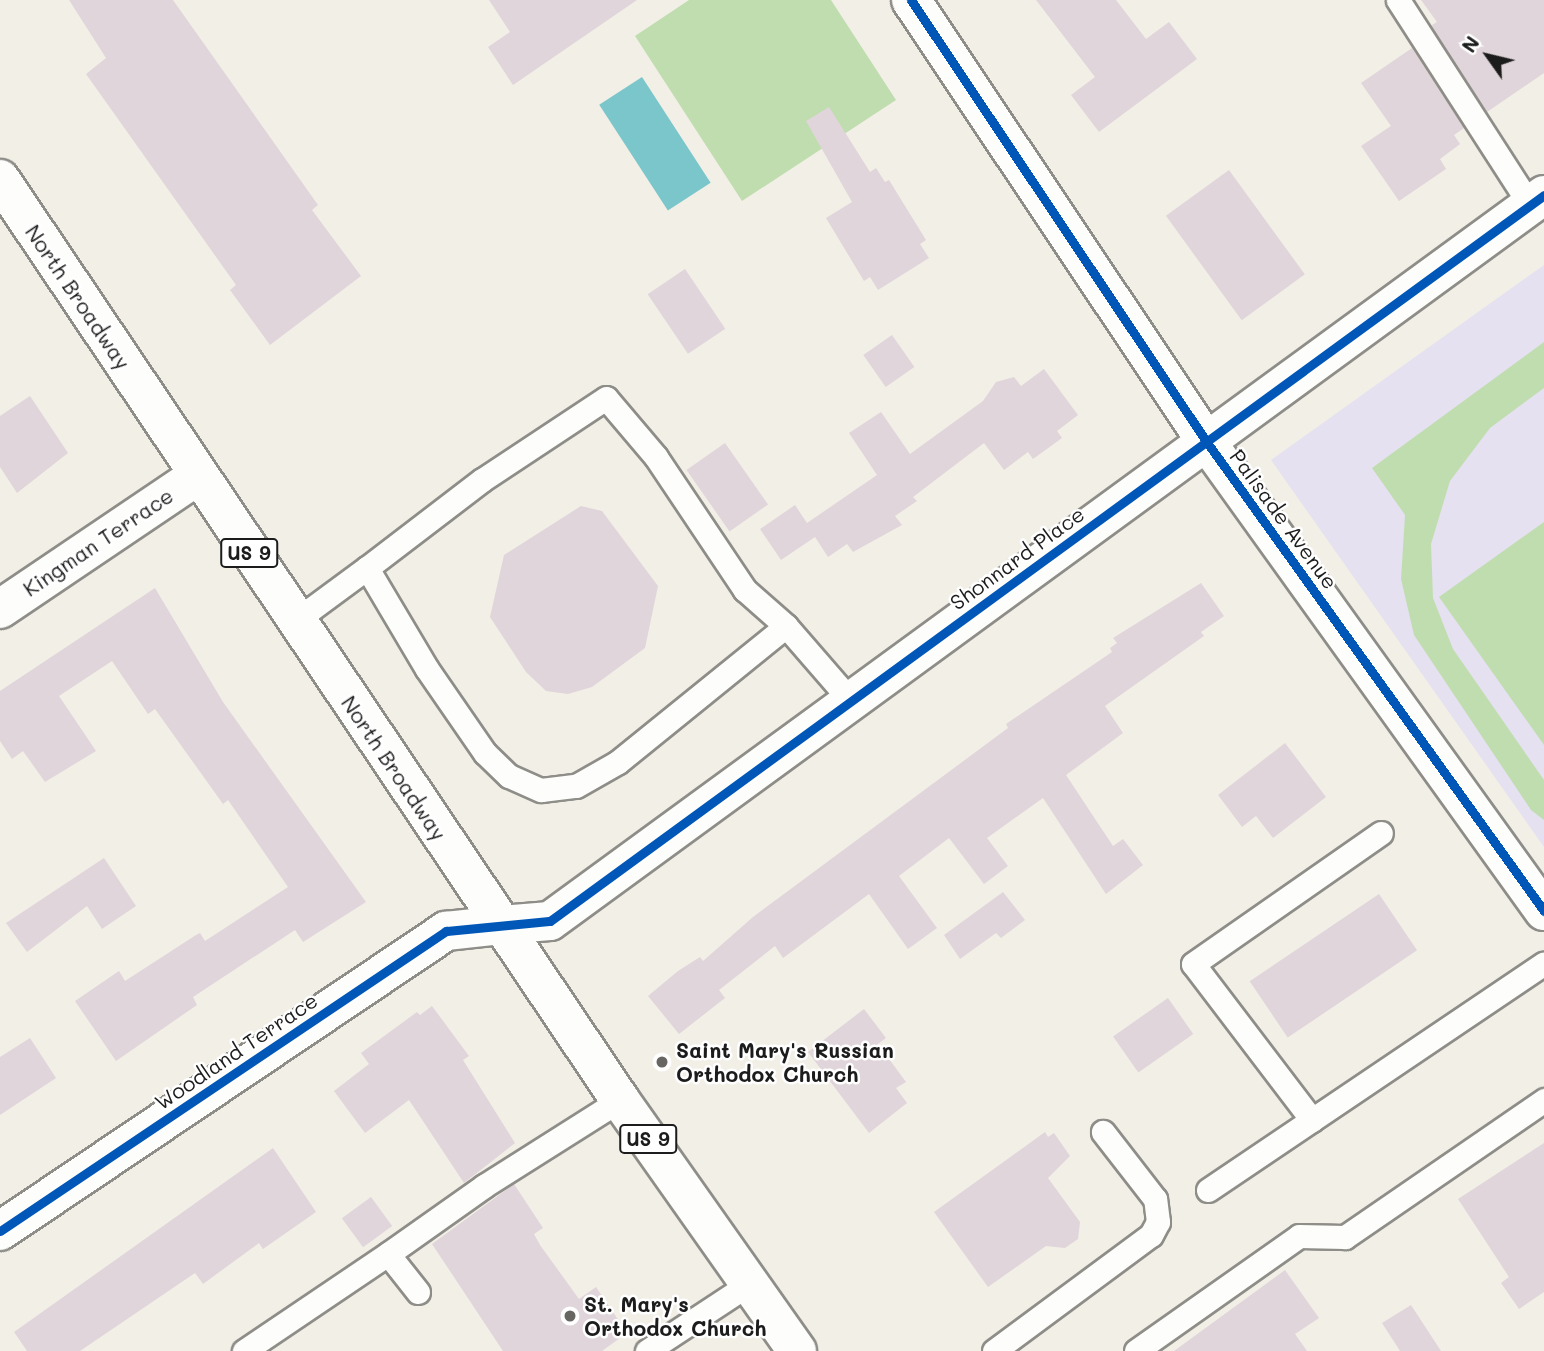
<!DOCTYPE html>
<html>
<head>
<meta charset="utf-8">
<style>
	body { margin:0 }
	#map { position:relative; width:1544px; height:1351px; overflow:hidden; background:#f2efe7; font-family:Mali,sans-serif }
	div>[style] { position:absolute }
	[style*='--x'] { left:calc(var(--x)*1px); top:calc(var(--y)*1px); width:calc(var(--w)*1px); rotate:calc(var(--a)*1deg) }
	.built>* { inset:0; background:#e5e1f0 }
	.green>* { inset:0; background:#c0ddaf }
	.water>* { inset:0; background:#7ac6cb; transform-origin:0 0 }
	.building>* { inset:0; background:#e0d5da; transform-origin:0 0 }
	.roads { filter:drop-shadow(2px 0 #8e8d88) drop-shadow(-2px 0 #8e8d88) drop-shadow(0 2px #8e8d88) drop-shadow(0 -2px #8e8d88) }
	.service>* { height:23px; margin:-11.5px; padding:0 11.5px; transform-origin:11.5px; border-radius:11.5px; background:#fdfdfb }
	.minor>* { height:38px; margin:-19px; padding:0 19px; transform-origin:19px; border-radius:19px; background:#fdfdfb }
	.tertiary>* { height:38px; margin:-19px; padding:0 19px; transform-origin:19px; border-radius:19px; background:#fdfdfb }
	.primary>* { height:38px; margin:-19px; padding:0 19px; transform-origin:19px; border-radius:19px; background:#fdfdfb }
	.cycleway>* { height:9px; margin:-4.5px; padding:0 4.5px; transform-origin:4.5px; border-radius:4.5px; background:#0057b8 }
	.dots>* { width:19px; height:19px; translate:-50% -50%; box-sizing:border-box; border:4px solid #fff; border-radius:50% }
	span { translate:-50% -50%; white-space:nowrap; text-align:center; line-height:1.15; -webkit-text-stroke:5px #fff; paint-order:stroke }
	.shield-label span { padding:2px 5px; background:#fff; border:2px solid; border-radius:5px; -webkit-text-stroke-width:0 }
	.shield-label { font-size:19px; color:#1c1c1c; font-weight:700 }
	.street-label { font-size:21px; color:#1c1c1c }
	.poi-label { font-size:21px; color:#1c1c1c; font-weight:700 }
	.left { translate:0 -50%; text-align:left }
	.north { position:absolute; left:1453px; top:21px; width:70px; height:70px; -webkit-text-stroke:5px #fff; paint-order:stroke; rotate:304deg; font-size:19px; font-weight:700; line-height:28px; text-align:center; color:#1c1c1c }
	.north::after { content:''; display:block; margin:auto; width:24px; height:32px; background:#1c1c1c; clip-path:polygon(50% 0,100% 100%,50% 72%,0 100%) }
</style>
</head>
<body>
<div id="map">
	<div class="built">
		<div style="clip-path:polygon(1544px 265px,1544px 847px,1271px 460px)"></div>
	</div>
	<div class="green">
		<div style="clip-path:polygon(689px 0,831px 0,896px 100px,742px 201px,635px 36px)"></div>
		<div style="clip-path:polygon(1544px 342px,1544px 388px,1490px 428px,1450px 481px,1431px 544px,1433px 598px,1453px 649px,1544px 780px,1544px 820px,1531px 810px,1414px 635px,1401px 579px,1405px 515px,1372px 468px)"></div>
		<div style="clip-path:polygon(1544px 522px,1544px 745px,1439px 597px)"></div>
	</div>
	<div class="water">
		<div style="left:642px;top:77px;width:126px;height:51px;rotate:57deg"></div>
	</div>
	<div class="building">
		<div style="clip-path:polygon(69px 0,173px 0,318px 205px,312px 210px,361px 276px,270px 345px,230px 290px,236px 285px,86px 74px,106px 58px)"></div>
		<div style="clip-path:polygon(489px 0,637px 0,513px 85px,488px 47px,510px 32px)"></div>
		<div style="clip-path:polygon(1036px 0,1116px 0,1146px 39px,1169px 22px,1197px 59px,1099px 132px,1071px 95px,1095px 77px)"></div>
		<div style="clip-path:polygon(1421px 0,1544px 0,1544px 73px,1487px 112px,1435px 32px,1432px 25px,1437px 22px)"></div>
		<div style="clip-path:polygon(1412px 48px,1464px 128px,1454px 135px,1460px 144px,1440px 159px,1446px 169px,1399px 201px,1361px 146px,1391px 126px,1361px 83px)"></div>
		<div style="clip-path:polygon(829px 107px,870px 172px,876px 168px,885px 182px,889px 180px,926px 240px,920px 244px,929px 258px,878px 290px,870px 277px,864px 281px,826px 218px,852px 202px,806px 121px)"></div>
		<div style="left:1229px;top:170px;width:129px;height:78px;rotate:54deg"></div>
		<div style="left:685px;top:269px;width:72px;height:45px;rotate:56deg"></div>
		<div style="left:892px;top:335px;width:39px;height:35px;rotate:55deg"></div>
		<div style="clip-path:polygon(1044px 369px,1078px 415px,1057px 431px,1062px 438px,1033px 459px,1028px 452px,1004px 470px,984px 443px,913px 497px,917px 501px,895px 516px,902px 525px,853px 552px,847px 544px,828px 557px,815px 537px,781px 560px,760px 529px,795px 505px,807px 523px,877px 475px,849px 433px,881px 412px,910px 454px,983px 401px,996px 382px,1014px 377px,1021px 386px)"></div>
		<div style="clip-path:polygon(30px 396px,68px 453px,17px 493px,0 467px,0 416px)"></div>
		<div style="left:725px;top:443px;width:75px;height:47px;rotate:55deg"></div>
		<div style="clip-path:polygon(581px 506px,602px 511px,658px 586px,645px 648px,592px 687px,568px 694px,546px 691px,526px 672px,490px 617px,504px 555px)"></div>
		<div style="clip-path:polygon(1201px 583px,1224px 616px,1201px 632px,1204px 636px,1105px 706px,1123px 733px,1066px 775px,1113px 846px,1123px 839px,1143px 865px,1106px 894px,1043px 798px,987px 838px,1008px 866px,984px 884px,949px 838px,899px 876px,937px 928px,908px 949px,869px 894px,783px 958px,775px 946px,719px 990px,725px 998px,679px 1034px,648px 996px,678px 971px,700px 957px,703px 961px,753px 917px,1008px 728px,1006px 724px,1112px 652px,1110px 648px,1117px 643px,1113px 638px)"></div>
		<div style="clip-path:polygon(155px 588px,223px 702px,366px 902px,303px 942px,295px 930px,193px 997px,197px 1005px,116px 1061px,75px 1001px,119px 971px,125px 981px,196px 935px,200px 933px,205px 941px,288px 887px,228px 800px,223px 804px,155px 709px,148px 714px,112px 661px,59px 696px,96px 751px,45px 782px,23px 751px,12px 759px,0 741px,0 691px)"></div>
		<div style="clip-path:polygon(1285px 743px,1326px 797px,1273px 838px,1256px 816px,1242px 827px,1218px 795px)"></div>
		<div style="clip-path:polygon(104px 858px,136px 906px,102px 929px,87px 906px,27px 952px,6px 923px)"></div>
		<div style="clip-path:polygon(1003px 892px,1025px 920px,1001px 938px,996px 933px,960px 959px,944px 935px)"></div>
		<div style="left:1379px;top:894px;width:68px;height:156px;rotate:56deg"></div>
		<div style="left:1168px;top:998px;width:44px;height:67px;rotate:55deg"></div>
		<div style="clip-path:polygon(432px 1006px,469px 1056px,463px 1060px,515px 1143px,464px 1183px,409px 1100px,365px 1133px,334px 1091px,369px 1064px,361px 1053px,417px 1012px,420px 1015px)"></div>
		<div style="clip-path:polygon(864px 1009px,886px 1038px,878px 1044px,906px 1082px,896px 1088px,907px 1103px,869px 1133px,808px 1052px)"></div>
		<div style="clip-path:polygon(30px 1038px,56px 1078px,0 1115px,0 1057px)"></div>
		<div style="clip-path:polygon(1045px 1132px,1048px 1137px,1054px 1133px,1070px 1156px,1048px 1178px,1080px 1222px,1078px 1239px,1065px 1248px,1046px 1246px,988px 1287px,934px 1212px)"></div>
		<div style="clip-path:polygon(1544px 1143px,1544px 1292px,1519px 1309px,1501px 1283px,1509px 1277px,1458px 1199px)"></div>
		<div style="clip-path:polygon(273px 1148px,316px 1212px,263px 1249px,259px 1243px,203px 1284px,195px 1273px,80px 1351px,27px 1351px,14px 1332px)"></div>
		<div style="clip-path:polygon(514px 1184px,543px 1228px,534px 1234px,540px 1245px,579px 1299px,596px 1287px,627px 1333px,602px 1351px,503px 1351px,432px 1244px)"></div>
		<div style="left:371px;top:1197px;width:36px;height:36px;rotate:54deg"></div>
		<div style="clip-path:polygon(1285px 1270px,1319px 1318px,1295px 1334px,1307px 1351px,1174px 1351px)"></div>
		<div style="clip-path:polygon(1411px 1305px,1441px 1351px,1400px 1351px,1382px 1323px)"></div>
	</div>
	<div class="roads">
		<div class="service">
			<div style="--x:1398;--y:0;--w:244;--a:57.2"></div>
			<div style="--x:295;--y:621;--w:89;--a:-36.4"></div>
			<div style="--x:786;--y:626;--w:55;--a:-138.7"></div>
			<div style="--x:745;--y:590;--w:160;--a:-123.8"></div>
			<div style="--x:656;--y:457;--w:77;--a:-130.3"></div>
			<div style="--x:606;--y:398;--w:149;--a:146.5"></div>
			<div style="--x:482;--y:480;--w:145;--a:142.6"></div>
			<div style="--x:367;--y:568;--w:117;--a:59.3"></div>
			<div style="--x:427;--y:669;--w:102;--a:55.4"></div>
			<div style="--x:485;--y:753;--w:33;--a:44"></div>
			<div style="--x:509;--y:776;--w:35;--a:24"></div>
			<div style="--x:541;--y:790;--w:35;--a:-7"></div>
			<div style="--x:576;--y:786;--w:48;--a:-29.7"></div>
			<div style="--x:618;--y:762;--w:216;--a:-39"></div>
			<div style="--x:786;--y:626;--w:99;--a:49.1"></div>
			<div style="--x:1312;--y:1120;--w:196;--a:-127.3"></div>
			<div style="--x:1193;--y:964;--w:229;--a:-34.9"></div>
			<div style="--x:1208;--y:1190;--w:405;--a:-34"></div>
			<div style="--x:418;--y:1292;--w:48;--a:-128.3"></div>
			<div style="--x:388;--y:1254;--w:118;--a:-35.3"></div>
			<div style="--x:484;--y:1186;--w:161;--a:-32.3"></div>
			<div style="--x:244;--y:1351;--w:174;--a:-34"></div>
			<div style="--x:647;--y:1351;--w:122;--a:-33.3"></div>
			<div style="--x:994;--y:1351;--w:195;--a:-36.5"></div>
			<div style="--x:1151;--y:1235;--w:15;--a:-62"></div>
			<div style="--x:1158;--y:1222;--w:23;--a:-97"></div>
			<div style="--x:1155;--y:1199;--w:85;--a:-127.8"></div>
			<div style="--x:1136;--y:1351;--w:199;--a:-35.2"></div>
			<div style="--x:1299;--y:1236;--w:46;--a:1.2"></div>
			<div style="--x:1345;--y:1237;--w:242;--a:-34.5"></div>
		</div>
		<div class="minor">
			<div style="--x:0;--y:609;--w:238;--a:-34"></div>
			<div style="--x:0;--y:1231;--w:538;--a:-33.93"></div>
			<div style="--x:446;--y:931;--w:55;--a:-6.2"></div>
		</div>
		<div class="tertiary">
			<div style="--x:911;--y:0;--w:531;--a:56.22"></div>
			<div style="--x:1206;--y:441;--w:579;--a:54.28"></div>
			<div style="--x:501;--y:925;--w:49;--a:-4.7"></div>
			<div style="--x:550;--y:921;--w:1231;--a:-36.14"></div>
		</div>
		<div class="primary">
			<div style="--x:0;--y:179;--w:1110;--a:56.05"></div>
			<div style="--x:620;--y:1100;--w:307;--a:54.8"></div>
		</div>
	</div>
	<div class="cycleway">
		<div style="--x:911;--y:0;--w:531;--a:56.22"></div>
		<div style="--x:1206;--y:441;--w:579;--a:54.28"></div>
		<div style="--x:0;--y:1231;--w:538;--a:-33.93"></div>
		<div style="--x:446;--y:931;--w:104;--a:-5.5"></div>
		<div style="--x:550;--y:921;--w:1231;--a:-36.14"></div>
	</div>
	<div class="dots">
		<div style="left:662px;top:1062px;background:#676663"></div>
		<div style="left:570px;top:1316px;background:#676663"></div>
	</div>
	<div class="shield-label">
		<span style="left:249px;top:553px">US 9</span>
		<span style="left:648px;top:1139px">US 9</span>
	</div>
	<div class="street-label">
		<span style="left:78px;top:297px;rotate:56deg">North Broadway</span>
		<span style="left:1284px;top:519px;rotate:54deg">Palisade Avenue</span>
		<span style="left:98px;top:542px;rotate:-34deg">Kingman Terrace</span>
		<span style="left:1017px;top:558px;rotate:-36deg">Shonnard Place</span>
		<span style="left:394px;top:768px;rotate:56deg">North Broadway</span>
		<span style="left:236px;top:1051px;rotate:-34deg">Woodland Terrace</span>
	</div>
	<div class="poi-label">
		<span class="left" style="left:676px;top:1062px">Saint Mary's Russian<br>Orthodox Church</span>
		<span class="left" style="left:584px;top:1316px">St. Mary's<br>Orthodox Church</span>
	</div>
	<div class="north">N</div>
</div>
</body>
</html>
